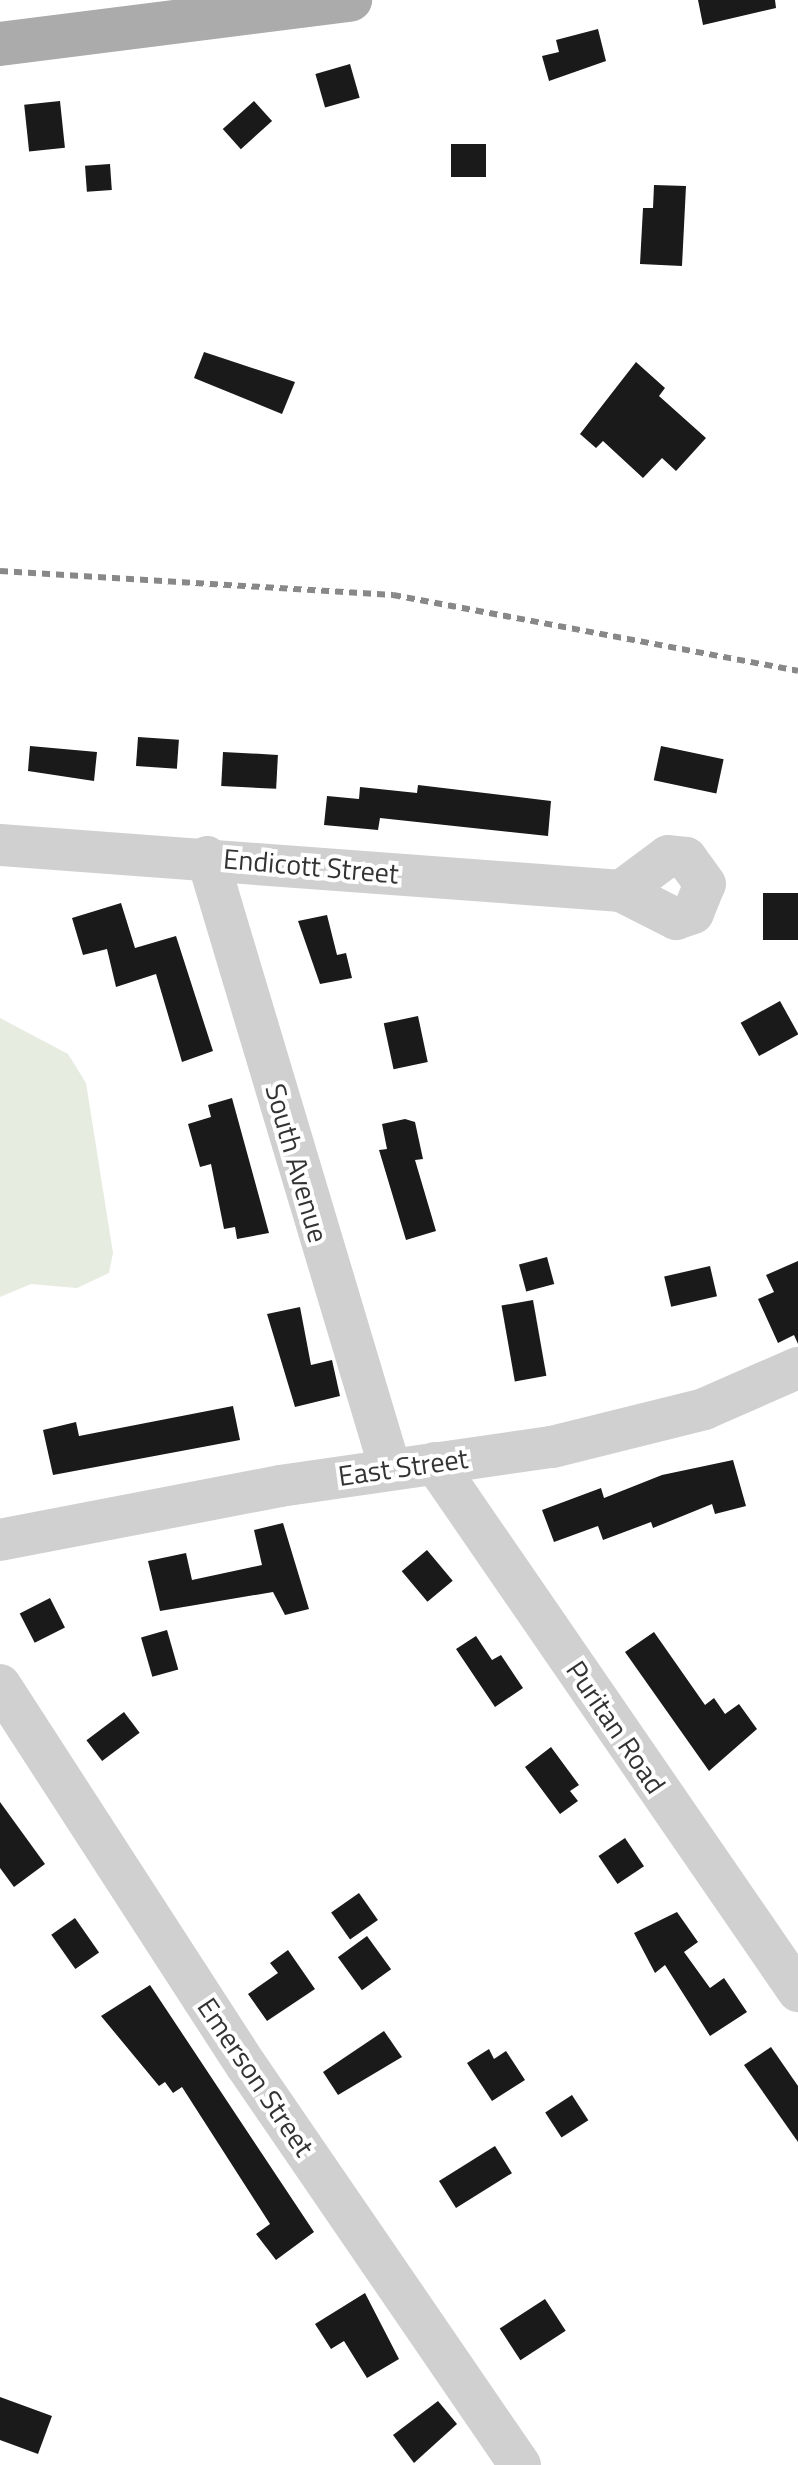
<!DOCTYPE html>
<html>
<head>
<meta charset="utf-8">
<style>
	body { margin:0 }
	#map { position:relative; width:798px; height:2465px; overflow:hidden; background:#fff; font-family:"Titillium Web",sans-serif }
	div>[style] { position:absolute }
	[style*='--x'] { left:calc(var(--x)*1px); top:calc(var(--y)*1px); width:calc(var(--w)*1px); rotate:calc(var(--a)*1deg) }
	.green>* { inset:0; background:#e6ecdf }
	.building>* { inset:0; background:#1a1a1a; transform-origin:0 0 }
	.minor>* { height:42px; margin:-21px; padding:0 21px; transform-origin:21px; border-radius:21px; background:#d0d0d0 }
	.major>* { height:44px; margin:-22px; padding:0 22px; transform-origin:22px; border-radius:22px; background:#ababab }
	.rail>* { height:6px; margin-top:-3px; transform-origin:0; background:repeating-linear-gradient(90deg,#888 0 8px,transparent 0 14px) }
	span { translate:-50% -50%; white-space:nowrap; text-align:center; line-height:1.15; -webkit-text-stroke:8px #fff; paint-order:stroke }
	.street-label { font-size:28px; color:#333 }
</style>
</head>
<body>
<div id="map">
	<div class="green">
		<div style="clip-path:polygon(0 1018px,68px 1054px,86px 1083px,113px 1253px,109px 1273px,77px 1288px,31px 1284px,0 1297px)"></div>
	</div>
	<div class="building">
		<div style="clip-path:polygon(698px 0,775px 0,776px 8px,703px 25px)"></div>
		<div style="clip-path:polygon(598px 29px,606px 61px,549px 81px,542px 56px,559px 52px,556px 40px)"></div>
		<div style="left:350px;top:64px;width:35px;height:36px;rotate:74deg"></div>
		<div style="left:60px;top:101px;width:47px;height:36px;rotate:84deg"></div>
		<div style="left:254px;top:101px;width:27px;height:42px;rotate:48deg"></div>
		<div style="left:486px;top:144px;width:33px;height:35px;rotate:90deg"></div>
		<div style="left:110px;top:164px;width:26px;height:25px;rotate:86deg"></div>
		<div style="clip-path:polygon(654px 185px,686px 186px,682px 266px,640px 264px,643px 208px,653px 208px)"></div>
		<div style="clip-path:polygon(204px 352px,295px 382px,282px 414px,194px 378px)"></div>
		<div style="clip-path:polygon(636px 362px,665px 388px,659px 396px,706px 438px,676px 471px,662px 458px,643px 478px,603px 441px,596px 448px,580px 434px)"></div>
		<div style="left:138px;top:737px;width:41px;height:29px;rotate:4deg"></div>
		<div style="clip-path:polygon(30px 746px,97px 752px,94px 781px,28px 771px)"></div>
		<div style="left:661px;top:746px;width:64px;height:35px;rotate:12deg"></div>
		<div style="left:223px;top:752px;width:55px;height:34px;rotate:3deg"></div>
		<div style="clip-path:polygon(418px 785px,551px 801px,548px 836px,380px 818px,378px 830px,324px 825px,327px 796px,359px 799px,360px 787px,417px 793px)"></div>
		<div style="left:798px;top:893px;width:47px;height:35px;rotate:90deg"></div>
		<div style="clip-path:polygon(121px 903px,135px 948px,176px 936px,213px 1051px,182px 1062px,156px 974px,116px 987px,107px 949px,83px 955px,72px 918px)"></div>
		<div style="clip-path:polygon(327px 915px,337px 955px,346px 953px,352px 978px,320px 984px,298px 921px)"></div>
		<div style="left:780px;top:1001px;width:38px;height:45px;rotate:61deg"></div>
		<div style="left:418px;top:1016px;width:47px;height:35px;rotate:78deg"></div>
		<div style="clip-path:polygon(232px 1098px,269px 1233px,237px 1239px,235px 1227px,224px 1229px,211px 1164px,200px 1167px,188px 1124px,211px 1117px,208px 1105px)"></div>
		<div style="clip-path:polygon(405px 1119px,415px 1122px,423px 1159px,415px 1160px,436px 1231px,406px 1240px,379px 1150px,387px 1149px,382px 1124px)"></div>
		<div style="left:547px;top:1257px;width:28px;height:29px;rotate:75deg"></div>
		<div style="clip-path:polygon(798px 1261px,798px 1344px,794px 1335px,778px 1343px,758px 1299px,774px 1292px,766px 1275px)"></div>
		<div style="left:710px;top:1266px;width:31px;height:47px;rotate:77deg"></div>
		<div style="left:533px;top:1300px;width:77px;height:32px;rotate:80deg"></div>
		<div style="clip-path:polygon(300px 1307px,311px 1365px,332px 1360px,340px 1396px,295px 1407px,267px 1314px)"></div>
		<div style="clip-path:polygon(233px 1406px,240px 1440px,53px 1475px,43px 1430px,76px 1422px,79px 1436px)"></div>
		<div style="clip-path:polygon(733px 1460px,746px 1506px,715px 1514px,712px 1504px,653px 1528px,651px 1522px,603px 1540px,598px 1526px,554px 1542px,542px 1510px,601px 1488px,604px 1498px,662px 1475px)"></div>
		<div style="clip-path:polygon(283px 1523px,309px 1609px,285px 1615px,273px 1592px,160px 1611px,148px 1561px,186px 1553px,192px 1580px,262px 1565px,254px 1530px)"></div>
		<div style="left:427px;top:1550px;width:40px;height:33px;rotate:50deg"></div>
		<div style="left:50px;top:1598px;width:33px;height:34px;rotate:63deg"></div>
		<div style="left:167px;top:1630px;width:41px;height:27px;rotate:74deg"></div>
		<div style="clip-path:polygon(654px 1632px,705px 1705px,714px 1698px,725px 1714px,739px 1704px,757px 1729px,709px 1771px,625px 1652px)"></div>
		<div style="clip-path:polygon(476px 1636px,492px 1660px,501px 1655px,523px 1688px,495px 1707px,456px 1649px)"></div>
		<div style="left:124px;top:1712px;width:26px;height:47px;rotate:53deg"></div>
		<div style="clip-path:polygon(551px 1747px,579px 1785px,570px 1791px,578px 1801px,560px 1814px,525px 1767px)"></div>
		<div style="clip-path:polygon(0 1802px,45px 1864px,14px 1887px,0 1868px)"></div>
		<div style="left:625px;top:1838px;width:34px;height:32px;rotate:56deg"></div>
		<div style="left:359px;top:1893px;width:33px;height:34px;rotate:55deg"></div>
		<div style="clip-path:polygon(677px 1912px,698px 1942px,684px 1952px,710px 1988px,724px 1978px,747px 2012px,710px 2036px,665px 1965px,655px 1973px,634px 1933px)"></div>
		<div style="left:75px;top:1918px;width:42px;height:29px;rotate:55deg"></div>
		<div style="left:367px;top:1936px;width:41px;height:36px;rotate:54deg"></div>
		<div style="clip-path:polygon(288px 1950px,315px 1989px,267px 2021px,248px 1994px,278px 1973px,270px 1963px)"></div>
		<div style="clip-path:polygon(150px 1985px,314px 2232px,276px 2260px,256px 2234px,270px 2224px,182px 2087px,173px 2093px,165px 2082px,159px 2086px,101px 2016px)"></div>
		<div style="clip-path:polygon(384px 2031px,402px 2057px,338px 2095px,323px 2072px)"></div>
		<div style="clip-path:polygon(771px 2047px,798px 2086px,798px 2142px,744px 2065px)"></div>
		<div style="clip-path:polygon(489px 2049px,494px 2059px,506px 2051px,525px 2080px,492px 2101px,467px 2063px)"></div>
		<div style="left:572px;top:2095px;width:30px;height:32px;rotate:57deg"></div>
		<div style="left:495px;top:2146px;width:32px;height:66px;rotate:58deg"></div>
		<div style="clip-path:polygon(365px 2293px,399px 2359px,367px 2378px,344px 2341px,331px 2349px,315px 2324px)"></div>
		<div style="left:545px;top:2299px;width:38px;height:54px;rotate:57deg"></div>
		<div style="clip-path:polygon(0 2397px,52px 2416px,38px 2454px,0 2440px)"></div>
		<div style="clip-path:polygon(438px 2401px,457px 2424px,414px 2463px,393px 2435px)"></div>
	</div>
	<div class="minor">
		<div style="--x:0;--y:845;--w:623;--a:4.24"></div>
		<div style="--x:621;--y:891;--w:62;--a:27"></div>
		<div style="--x:676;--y:919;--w:18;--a:-19"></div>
		<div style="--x:693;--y:913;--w:31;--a:-68"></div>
		<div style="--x:705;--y:884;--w:32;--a:-126"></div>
		<div style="--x:686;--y:858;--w:18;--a:-174"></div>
		<div style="--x:668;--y:856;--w:59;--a:143.3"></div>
		<div style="--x:207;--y:857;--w:638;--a:73.33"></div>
		<div style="--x:435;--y:1463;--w:641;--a:55.49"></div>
		<div style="--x:0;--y:1540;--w:285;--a:-10.9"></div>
		<div style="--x:280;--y:1486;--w:275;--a:-8.2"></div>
		<div style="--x:552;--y:1447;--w:157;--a:-14"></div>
		<div style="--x:704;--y:1409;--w:103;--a:-23.6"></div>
		<div style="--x:0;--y:1685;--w:453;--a:57.1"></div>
		<div style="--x:246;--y:2065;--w:485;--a:55.6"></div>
	</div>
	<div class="major">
		<div style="--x:0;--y:44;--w:353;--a:-7.2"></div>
	</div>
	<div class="rail">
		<div style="--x:0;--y:571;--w:394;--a:3.5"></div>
		<div style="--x:393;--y:595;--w:412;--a:10.6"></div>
	</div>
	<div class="street-label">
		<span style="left:311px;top:866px;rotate:5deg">Endicott Street</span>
		<span style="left:297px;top:1163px;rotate:74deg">South Avenue</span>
		<span style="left:403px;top:1467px;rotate:-8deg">East Street</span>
		<span style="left:616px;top:1727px;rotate:56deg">Puritan Road</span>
		<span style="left:256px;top:2077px;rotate:56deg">Emerson Street</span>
	</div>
</div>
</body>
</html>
